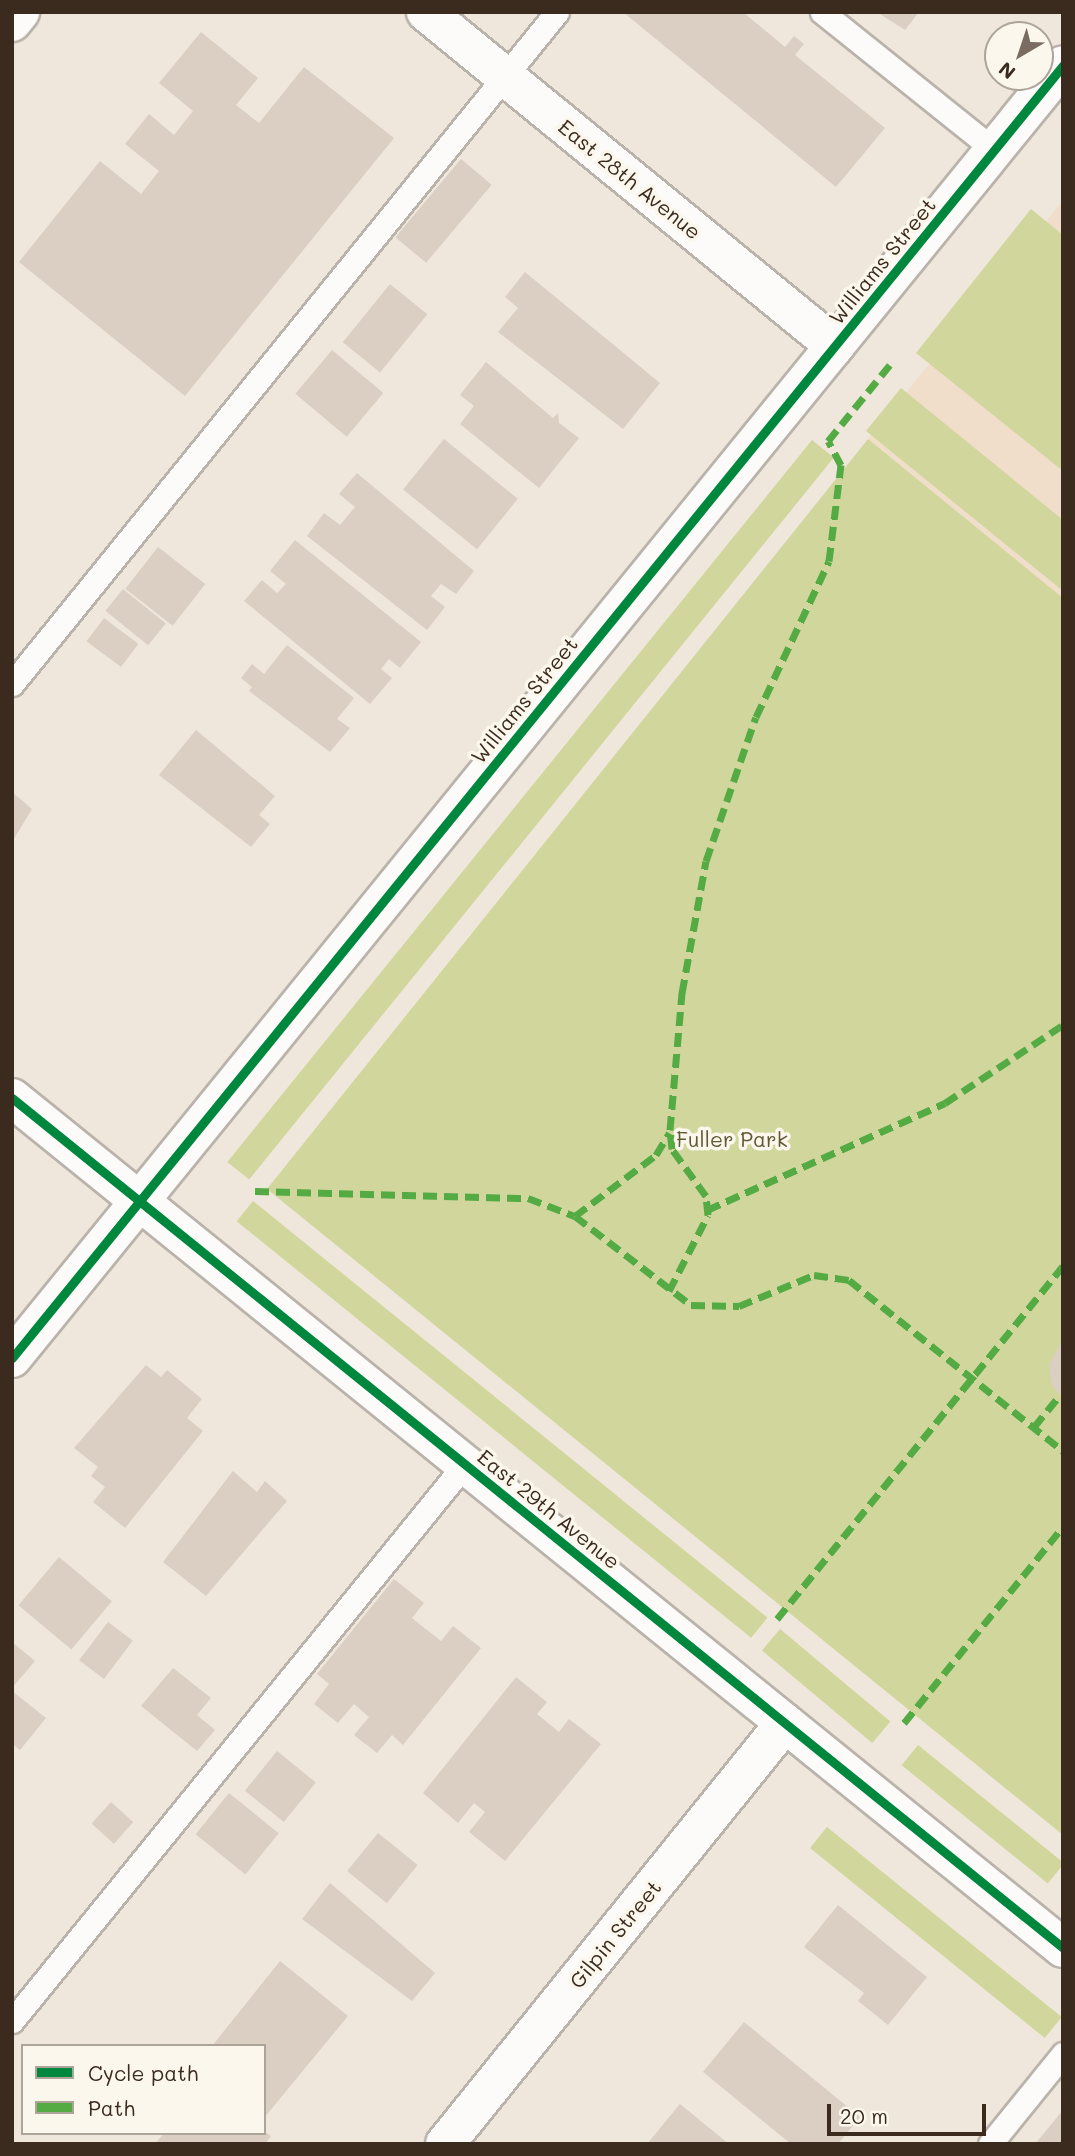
<!DOCTYPE html>
<html>
<head>
<meta charset="utf-8">
<style>
	body { margin:0 }
	#map { position:relative; width:1075px; height:2156px; overflow:hidden; background:#efe7db; font-family:Mali,sans-serif }
	div>[style] { position:absolute }
	[style*='--x'] { left:calc(var(--x)*1px); top:calc(var(--y)*1px); width:calc(var(--w)*1px); rotate:calc(var(--a)*1deg) }
	.built>* { inset:0; background:#f0ddca }
	.green>* { inset:0; background:#d1d69d; transform-origin:0 0 }
	.building>* { inset:0; background:#dbcfc4; transform-origin:0 0 }
	.roads { filter:drop-shadow(2px 0 #bab3ab) drop-shadow(-2px 0 #bab3ab) drop-shadow(0 2px #bab3ab) drop-shadow(0 -2px #bab3ab) }
	.service>* { height:23px; margin:-11.5px; padding:0 11.5px; transform-origin:11.5px; border-radius:11.5px; background:#fdfbfa }
	.minor>* { height:38px; margin:-19px; padding:0 19px; transform-origin:19px; border-radius:19px; background:#fdfbfa }
	.tertiary>* { height:38px; margin:-19px; padding:0 19px; transform-origin:19px; border-radius:19px; background:#fdfbfa }
	.quiet>* { height:7px; margin-top:-3.5px; transform-origin:0; background:repeating-linear-gradient(90deg,#55ab43 0 14px,transparent 0 21px) }
	.cycleway>* { height:9px; margin:-4.5px; padding:0 4.5px; transform-origin:4.5px; border-radius:4.5px; background:#00873e }
	span { translate:-50% -50%; white-space:nowrap; text-align:center; line-height:1.15; -webkit-text-stroke:7px #fbf7ec; paint-order:stroke }
	.street-label { font-size:21px; color:#3b2a1e }
	.park-label { font-size:21px; color:#615935 }
	.frame { position:absolute; inset:0; border:14px solid #3b2a1e; pointer-events:none }
	.legend { position:absolute; left:21px; top:2044px; width:245px; height:91px; box-sizing:border-box; background:#fbf7ec; border:2px solid #aea59a; margin:0; padding:9px 12px; list-style:none; font-size:21px; color:#3b2a1e }
	.legend li { display:flex; align-items:center; gap:14px; height:35px }
	.legend b { width:35px; border:2px solid #aea59a }
	.north { position:absolute; left:984px; top:21px; width:70px; height:70px; box-sizing:border-box; background:#fbf7ec; border:2px solid #aea59a; border-radius:50%; rotate:219deg; font-size:19px; font-weight:700; line-height:28px; text-align:center; color:#3b2a1e }
	.north::after { content:''; display:block; margin:auto; width:24px; height:32px; background:#7a6c60; clip-path:polygon(50% 0,100% 100%,50% 72%,0 100%) }
	.scale { position:absolute; left:827px; top:2104px; width:159px; height:32px; box-sizing:border-box; border:4px solid #3b2a1e; border-top:0; padding-left:9px; font-size:21px; line-height:24px; white-space:nowrap; color:#3b2a1e; -webkit-text-stroke:5px #fbf7ec; paint-order:stroke }
</style>
</head>
<body>
<div id="map">
	<div class="built">
		<div style="clip-path:polygon(1063px 201px,1063px 598px,868px 439px)"></div>
	</div>
	<div class="green">
		<div style="clip-path:polygon(1031px 209px,1063px 235px,1063px 471px,916px 353px)"></div>
		<div style="clip-path:polygon(901px 388px,1063px 520px,1063px 591px,866px 431px)"></div>
		<div style="clip-path:polygon(868px 439px,1063px 598px,1063px 1835px,267px 1189px)"></div>
		<div style="left:812px;top:440px;width:28px;height:929px;rotate:39deg"></div>
		<div style="left:253px;top:1201px;width:662px;height:26px;rotate:39deg"></div>
		<div style="left:780px;top:1629px;width:144px;height:28px;rotate:40deg"></div>
		<div style="left:918px;top:1745px;width:188px;height:26px;rotate:39deg"></div>
		<div style="left:827px;top:1827px;width:302px;height:27px;rotate:39deg"></div>
	</div>
	<div class="building">
		<div style="clip-path:polygon(623px 12px,743px 12px,785px 47px,794px 36px,804px 44px,795px 55px,885px 128px,836px 187px)"></div>
		<div style="clip-path:polygon(877px 12px,919px 12px,905px 30px)"></div>
		<div style="clip-path:polygon(201px 32px,258px 78px,236px 105px,259px 123px,304px 67px,394px 138px,185px 396px,19px 262px,100px 161px,141px 194px,159px 171px,125px 144px,149px 114px,174px 135px,193px 111px,159px 83px)"></div>
		<div style="left:461px;top:159px;width:40px;height:102px;rotate:40deg"></div>
		<div style="clip-path:polygon(525px 272px,660px 383px,623px 429px,498px 332px,518px 308px,505px 297px)"></div>
		<div style="left:390px;top:284px;width:48px;height:75px;rotate:39deg"></div>
		<div style="left:332px;top:350px;width:67px;height:57px;rotate:40deg"></div>
		<div style="clip-path:polygon(486px 362px,553px 418px,558px 413px,559px 423px,579px 438px,539px 488px,460px 424px,474px 406px,460px 395px)"></div>
		<div style="left:444px;top:439px;width:95px;height:65px;rotate:39deg"></div>
		<div style="clip-path:polygon(357px 473px,474px 571px,456px 594px,441px 584px,431px 596px,445px 607px,427px 630px,307px 536px,324px 513px,340px 525px,355px 507px,339px 494px)"></div>
		<div style="clip-path:polygon(295px 540px,421px 642px,400px 668px,389px 659px,381px 669px,392px 678px,370px 704px,244px 601px,262px 580px,277px 593px,286px 584px,270px 571px)"></div>
		<div style="left:158px;top:547px;width:60px;height:53px;rotate:38deg"></div>
		<div style="left:123px;top:589px;width:55px;height:28px;rotate:39deg"></div>
		<div style="left:104px;top:618px;width:43px;height:29px;rotate:37deg"></div>
		<div style="clip-path:polygon(287px 645px,354px 698px,337px 719px,350px 728px,330px 752px,249px 691px,252px 687px,241px 678px,252px 664px,264px 674px)"></div>
		<div style="clip-path:polygon(196px 730px,275px 796px,259px 815px,270px 824px,251px 847px,159px 775px)"></div>
		<div style="clip-path:polygon(12px 792px,32px 809px,12px 842px)"></div>
		<div style="clip-path:polygon(1063px 1340px,1063px 1397px,1052px 1386px,1049px 1364px)"></div>
		<div style="clip-path:polygon(146px 1365px,161px 1377px,167px 1370px,202px 1399px,187px 1418px,203px 1431px,125px 1528px,93px 1502px,105px 1487px,91px 1476px,98px 1467px,74px 1448px)"></div>
		<div style="clip-path:polygon(233px 1471px,257px 1492px,265px 1481px,287px 1501px,206px 1596px,163px 1562px)"></div>
		<div style="left:59px;top:1557px;width:69px;height:63px;rotate:40deg"></div>
		<div style="clip-path:polygon(394px 1579px,424px 1603px,412px 1618px,441px 1641px,453px 1626px,481px 1648px,403px 1745px,392px 1735px,377px 1753px,354px 1735px,369px 1717px,354px 1704px,338px 1723px,314px 1704px,329px 1684px,317px 1674px)"></div>
		<div style="left:108px;top:1622px;width:31px;height:48px;rotate:37deg"></div>
		<div style="clip-path:polygon(12px 1642px,35px 1661px,12px 1688px)"></div>
		<div style="clip-path:polygon(173px 1668px,211px 1698px,197px 1715px,215px 1730px,197px 1751px,141px 1706px)"></div>
		<div style="clip-path:polygon(516px 1677px,547px 1702px,537px 1714px,559px 1732px,569px 1719px,601px 1744px,505px 1861px,469px 1832px,485px 1812px,474px 1803px,458px 1823px,423px 1793px)"></div>
		<div style="clip-path:polygon(12px 1691px,46px 1718px,20px 1750px,12px 1744px)"></div>
		<div style="left:277px;top:1751px;width:50px;height:51px;rotate:39deg"></div>
		<div style="left:229px;top:1793px;width:64px;height:53px;rotate:39deg"></div>
		<div style="left:111px;top:1802px;width:30px;height:29px;rotate:42deg"></div>
		<div style="left:378px;top:1833px;width:51px;height:49px;rotate:39deg"></div>
		<div style="clip-path:polygon(330px 1883px,435px 1973px,412px 2001px,302px 1919px)"></div>
		<div style="clip-path:polygon(838px 1905px,927px 1977px,888px 2025px,858px 2001px,864px 1993px,804px 1947px)"></div>
		<div style="clip-path:polygon(280px 1961px,348px 2016px,264px 2118px,264px 2046px,212px 2046px)"></div>
		<div style="clip-path:polygon(744px 2022px,860px 2117px,838px 2144px,791px 2144px,703px 2072px)"></div>
		<div style="clip-path:polygon(680px 2104px,729px 2144px,647px 2144px)"></div>
		<div style="clip-path:polygon(1063px 2110px,1063px 2144px,1035px 2144px)"></div>
		<div style="clip-path:polygon(264px 2131px,271px 2136px,265px 2144px,155px 2144px,164px 2133px)"></div>
	</div>
	<div class="roads">
		<div class="service">
			<div style="--x:822;--y:12;--w:221;--a:38.7"></div>
			<div style="--x:12;--y:684;--w:865;--a:-50.96"></div>
			<div style="--x:12;--y:2021;--w:718;--a:-50.88"></div>
			<div style="--x:990;--y:2144;--w:116;--a:-51"></div>
		</div>
		<div class="minor">
			<div style="--x:12;--y:22;--w:13;--a:-51"></div>
			<div style="--x:445;--y:2144;--w:541;--a:-51.08"></div>
		</div>
		<div class="tertiary">
			<div style="--x:426;--y:12;--w:528;--a:39.24"></div>
			<div style="--x:12;--y:1098;--w:1352;--a:38.96"></div>
			<div style="--x:12;--y:1358;--w:1666;--a:-50.89"></div>
		</div>
	</div>
	<div class="quiet">
		<div style="--x:255;--y:1191;--w:273;--a:1.5"></div>
		<div style="--x:528;--y:1198;--w:50;--a:21"></div>
		<div style="--x:575;--y:1216;--w:101;--a:-37"></div>
		<div style="--x:656;--y:1155;--w:26;--a:-59"></div>
		<div style="--x:707;--y:1210;--w:261;--a:-24.2"></div>
		<div style="--x:945;--y:1103;--w:141;--a:-33.5"></div>
		<div style="--x:575;--y:1216;--w:146;--a:37.5"></div>
		<div style="--x:691;--y:1305;--w:48;--a:1.2"></div>
		<div style="--x:739;--y:1306;--w:81;--a:-22.5"></div>
		<div style="--x:814;--y:1275;--w:35;--a:8"></div>
		<div style="--x:849;--y:1280;--w:274;--a:38.6"></div>
		<div style="--x:669;--y:1291;--w:85;--a:-62.8"></div>
		<div style="--x:708;--y:1215;--w:19;--a:-96"></div>
		<div style="--x:706;--y:1196;--w:58;--a:-125.9"></div>
		<div style="--x:672;--y:1149;--w:19;--a:-96"></div>
		<div style="--x:670;--y:1130;--w:138;--a:-85"></div>
		<div style="--x:682;--y:993;--w:134;--a:-79.7"></div>
		<div style="--x:706;--y:861;--w:152;--a:-70.9"></div>
		<div style="--x:756;--y:717;--w:172;--a:-64.9"></div>
		<div style="--x:829;--y:561;--w:97;--a:-82.9"></div>
		<div style="--x:841;--y:465;--w:27;--a:-118"></div>
		<div style="--x:828;--y:441;--w:103;--a:-50.9"></div>
		<div style="--x:1034;--y:1427;--w:41;--a:-50.9"></div>
		<div style="--x:777;--y:1619;--w:454;--a:-51"></div>
		<div style="--x:904;--y:1723;--w:252;--a:-51"></div>
	</div>
	<div class="cycleway">
		<div style="--x:12;--y:1098;--w:1352;--a:38.96"></div>
		<div style="--x:12;--y:1358;--w:1666;--a:-50.89"></div>
	</div>
	<div class="street-label">
		<span style="left:630px;top:179px;rotate:39deg">East 28th Avenue</span>
		<span style="left:882px;top:261px;rotate:-51deg">Williams Street</span>
		<span style="left:524px;top:700px;rotate:-51deg">Williams Street</span>
		<span style="left:549px;top:1509px;rotate:39deg">East 29th Avenue</span>
		<span style="left:615px;top:1934px;rotate:-51deg">Gilpin Street</span>
	</div>
	<div class="park-label">
		<span style="left:732px;top:1139px">Fuller Park</span>
	</div>
	<div class="frame"></div>
	<ul class="legend">
	<li><b style="height:9px;background:#00873e"></b>Cycle path</li>
	<li><b style="height:9px;background:#55ab43"></b>Path</li>
	</ul>
	<div class="north">N</div>
	<div class="scale">20 m</div>
</div>
</body>
</html>
